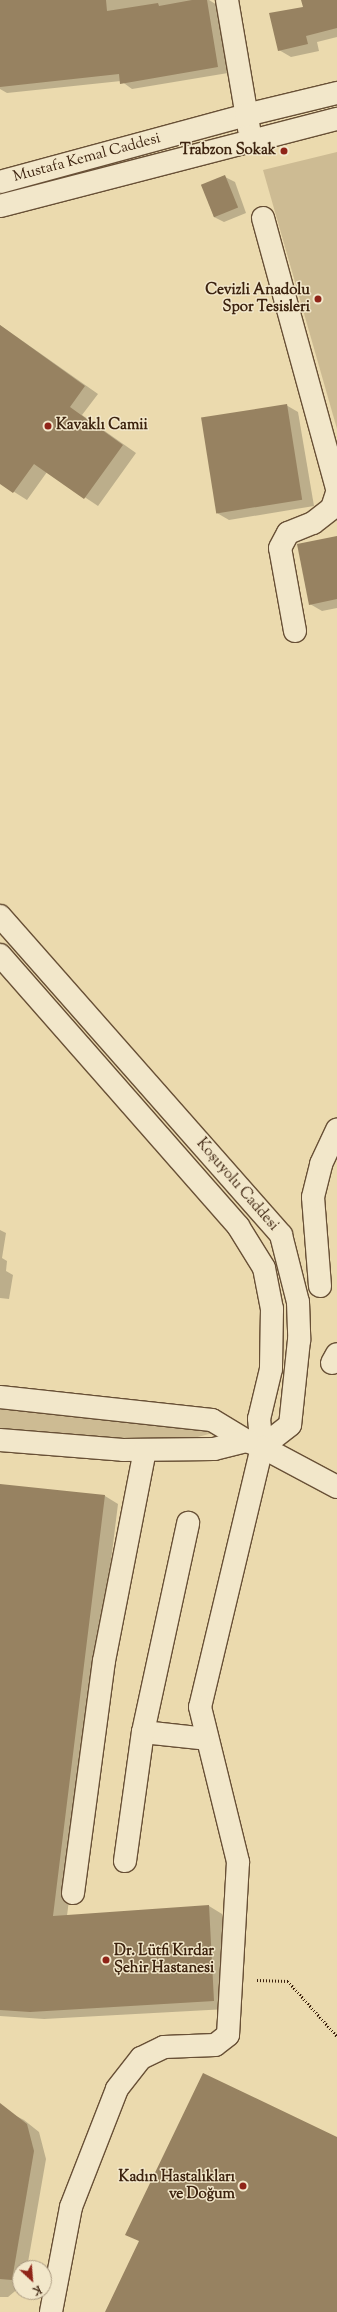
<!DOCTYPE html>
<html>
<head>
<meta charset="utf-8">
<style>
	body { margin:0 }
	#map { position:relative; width:337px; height:2312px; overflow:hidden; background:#ebdaae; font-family:"Sorts Mill Goudy",serif }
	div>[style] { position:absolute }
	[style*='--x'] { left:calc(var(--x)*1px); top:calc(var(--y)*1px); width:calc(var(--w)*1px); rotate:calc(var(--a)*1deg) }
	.green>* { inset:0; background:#cdbb93 }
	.shadow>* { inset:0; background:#0003 }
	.building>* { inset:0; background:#978261; transform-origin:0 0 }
	.path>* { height:2.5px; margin-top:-1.25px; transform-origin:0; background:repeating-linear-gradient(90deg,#3c220e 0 1px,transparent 0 3px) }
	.roads { filter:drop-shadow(1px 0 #685036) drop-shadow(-1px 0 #685036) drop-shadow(0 1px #685036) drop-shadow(0 -1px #685036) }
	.minor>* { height:22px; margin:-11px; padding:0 11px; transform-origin:11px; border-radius:11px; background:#f2e7ca }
	.dots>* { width:11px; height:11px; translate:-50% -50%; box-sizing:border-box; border:2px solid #f2e7ca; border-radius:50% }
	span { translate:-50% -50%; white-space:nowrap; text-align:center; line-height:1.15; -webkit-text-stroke:3px #f2e7ca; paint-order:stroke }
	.poi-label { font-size:15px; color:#3c220e; font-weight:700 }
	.right { translate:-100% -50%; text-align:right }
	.left { translate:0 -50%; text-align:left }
	.street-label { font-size:15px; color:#3c220e }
	.north { position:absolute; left:12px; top:2260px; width:40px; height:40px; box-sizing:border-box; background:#f2e7ca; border:1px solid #a9987f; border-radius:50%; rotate:154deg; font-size:11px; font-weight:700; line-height:16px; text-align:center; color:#3c220e }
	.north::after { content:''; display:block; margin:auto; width:14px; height:18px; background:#8f2418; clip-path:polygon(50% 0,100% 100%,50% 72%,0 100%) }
</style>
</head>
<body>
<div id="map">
	<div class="green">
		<div style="clip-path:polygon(337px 152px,337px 429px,263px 170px)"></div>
		<div style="clip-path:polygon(0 1402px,213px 1427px,213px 1433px,163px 1446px,0 1430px)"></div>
	</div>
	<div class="shadow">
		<div style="clip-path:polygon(0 0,209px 0,217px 5px,228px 73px,132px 89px,121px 81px,7px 93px,0 89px)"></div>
		<div style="clip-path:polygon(302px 0,337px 0,337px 37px,317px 42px,319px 51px,291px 57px,279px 50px,304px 8px)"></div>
		<div style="clip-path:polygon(225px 177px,235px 182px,246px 213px,224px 222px,214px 217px,202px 185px)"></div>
		<div style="clip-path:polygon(0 325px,98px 394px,82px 415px,136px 453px,98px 506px,47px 472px,27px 500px,0 483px)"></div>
		<div style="clip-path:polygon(286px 405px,298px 412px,314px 506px,229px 520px,217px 513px)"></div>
		<div style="clip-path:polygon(337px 537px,337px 608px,322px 611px,310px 604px)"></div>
		<div style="clip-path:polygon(0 1230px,6px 1233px,2px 1258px,7px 1261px,6px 1271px,13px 1275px,9px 1299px,0 1298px)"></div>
		<div style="clip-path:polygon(0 1485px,105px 1496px,118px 1504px,67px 1916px,209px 1906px,222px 1914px,227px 2009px,44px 2019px,0 2016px)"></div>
		<div style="clip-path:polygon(0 2108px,24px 2120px,39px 2132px,46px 2159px,27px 2268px,20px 2268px,20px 2287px,8px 2297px,0 2297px)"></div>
	</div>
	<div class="building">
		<div style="clip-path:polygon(0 0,106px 0,107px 11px,158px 3px,159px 6px,192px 0,207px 0,218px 67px,120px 84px,119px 74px,0 87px)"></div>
		<div style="clip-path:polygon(301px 0,337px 0,337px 28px,306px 36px,308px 44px,278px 51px,269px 13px,303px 7px)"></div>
		<div style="left:225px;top:175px;width:35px;height:26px;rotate:68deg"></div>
		<div style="clip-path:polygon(0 325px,85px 386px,70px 407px,123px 445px,84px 499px,34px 464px,13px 493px,0 484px)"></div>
		<div style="left:287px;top:404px;width:97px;height:87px;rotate:81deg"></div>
		<div style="clip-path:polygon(337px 536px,337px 599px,309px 605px,297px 544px)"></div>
		<div style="clip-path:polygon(0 1484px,105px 1495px,53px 1916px,209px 1905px,214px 2001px,30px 2012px,0 2010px)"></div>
		<div style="clip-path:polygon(203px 2073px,337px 2137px,337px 2312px,105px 2312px,139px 2241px,125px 2235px)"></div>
		<div style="clip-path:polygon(0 2103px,27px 2124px,34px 2151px,12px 2280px,0 2279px)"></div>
	</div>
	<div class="path">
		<div style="--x:257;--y:1980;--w:31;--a:2"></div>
		<div style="--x:288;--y:1981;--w:74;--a:48.3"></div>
	</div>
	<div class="roads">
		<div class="minor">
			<div style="--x:227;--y:0;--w:131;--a:80.3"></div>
			<div style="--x:0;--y:182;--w:255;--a:-15.2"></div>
			<div style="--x:246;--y:115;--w:94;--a:-13.6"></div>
			<div style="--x:0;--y:206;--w:348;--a:-14.5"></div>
			<div style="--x:263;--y:218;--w:280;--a:74.7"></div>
			<div style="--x:295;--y:631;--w:84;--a:-100.2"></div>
			<div style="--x:280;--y:548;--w:17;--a:-62"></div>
			<div style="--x:288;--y:533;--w:27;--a:-22"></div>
			<div style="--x:313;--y:523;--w:24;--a:-38"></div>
			<div style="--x:332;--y:508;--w:16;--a:-72"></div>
			<div style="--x:0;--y:916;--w:425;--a:48.6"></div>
			<div style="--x:281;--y:1235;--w:69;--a:75.8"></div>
			<div style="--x:298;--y:1302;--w:38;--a:88"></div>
			<div style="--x:299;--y:1340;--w:85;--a:96"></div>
			<div style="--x:290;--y:1425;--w:36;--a:142"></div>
			<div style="--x:0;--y:955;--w:361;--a:48.7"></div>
			<div style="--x:238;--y:1226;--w:49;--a:58.2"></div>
			<div style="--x:264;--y:1268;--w:42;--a:79"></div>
			<div style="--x:272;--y:1309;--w:60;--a:91"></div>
			<div style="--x:271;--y:1369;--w:51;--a:103.5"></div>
			<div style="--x:259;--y:1419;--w:28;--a:84"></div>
			<div style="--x:262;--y:1447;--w:267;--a:103.4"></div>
			<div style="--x:200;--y:1707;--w:160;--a:76.2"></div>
			<div style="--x:238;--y:1862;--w:173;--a:93.3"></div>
			<div style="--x:228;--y:2035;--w:16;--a:142"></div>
			<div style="--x:215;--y:2045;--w:51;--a:177.8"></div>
			<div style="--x:164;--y:2047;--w:25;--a:154"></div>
			<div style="--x:141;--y:2058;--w:39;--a:128"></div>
			<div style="--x:117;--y:2089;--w:127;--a:111.3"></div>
			<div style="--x:71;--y:2207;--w:107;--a:100.8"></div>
			<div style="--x:320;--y:1286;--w:89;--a:-94.5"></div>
			<div style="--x:313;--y:1197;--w:34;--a:-76"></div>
			<div style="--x:321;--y:1164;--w:38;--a:-65"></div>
			<div style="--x:332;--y:1363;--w:10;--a:-61"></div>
			<div style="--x:0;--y:1397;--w:213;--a:6.2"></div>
			<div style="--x:212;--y:1420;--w:41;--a:31"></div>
			<div style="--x:247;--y:1441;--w:16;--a:22"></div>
			<div style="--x:262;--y:1447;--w:85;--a:28.1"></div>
			<div style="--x:0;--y:1440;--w:123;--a:4.6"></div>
			<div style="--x:123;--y:1450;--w:91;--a:-0.6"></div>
			<div style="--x:214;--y:1449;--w:34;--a:-14"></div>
			<div style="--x:143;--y:1732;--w:64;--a:6.2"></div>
			<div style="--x:125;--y:1861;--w:130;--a:-82.1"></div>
			<div style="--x:143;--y:1732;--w:214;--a:-77.8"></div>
			<div style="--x:73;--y:1893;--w:234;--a:-82.4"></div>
			<div style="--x:104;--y:1661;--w:215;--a:-79"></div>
		</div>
	</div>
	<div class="dots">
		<div style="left:284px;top:151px;background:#8f2418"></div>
		<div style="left:318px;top:299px;background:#8f2418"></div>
		<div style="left:48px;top:426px;background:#8f2418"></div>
		<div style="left:106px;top:1960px;background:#8f2418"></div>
		<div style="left:243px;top:2186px;background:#8f2418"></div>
	</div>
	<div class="poi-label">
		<span class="right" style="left:276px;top:151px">Trabzon Sokak</span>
		<span class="right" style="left:310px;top:299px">Cevizli Anadolu<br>Spor Tesisleri</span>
		<span class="left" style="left:56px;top:426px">Kavaklı Camii</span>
		<span class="left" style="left:114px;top:1960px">Dr. Lütfi Kırdar<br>Şehir Hastanesi</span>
		<span class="right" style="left:235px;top:2186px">Kadın Hastalıkları<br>ve Doğum</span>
	</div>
	<div class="street-label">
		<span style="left:87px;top:158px;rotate:-15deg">Mustafa Kemal Caddesi</span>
		<span style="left:237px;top:1185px;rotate:49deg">Koşuyolu Caddesi</span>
	</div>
	<div class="north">K</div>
</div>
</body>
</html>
